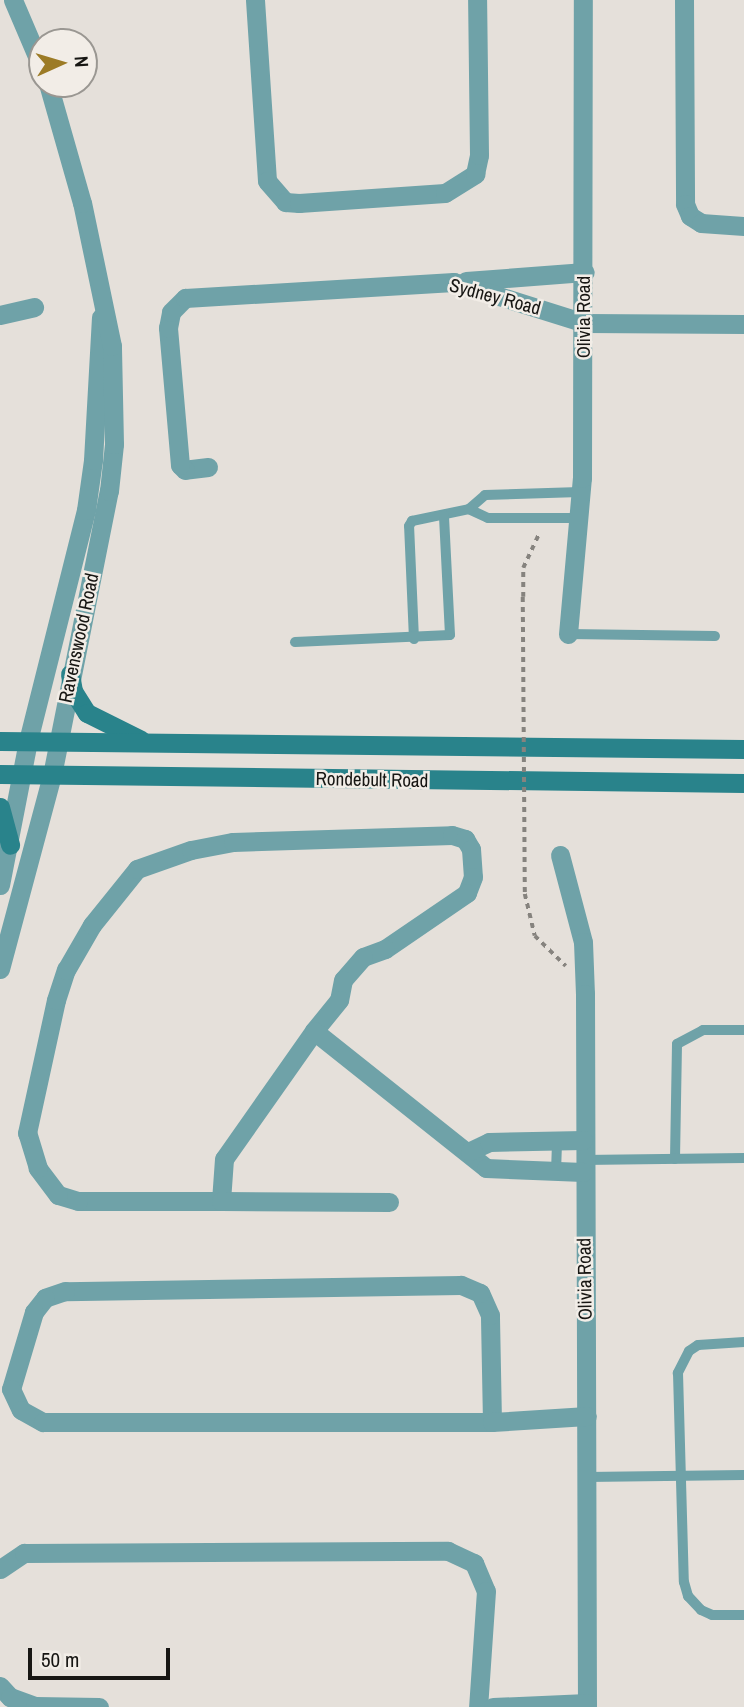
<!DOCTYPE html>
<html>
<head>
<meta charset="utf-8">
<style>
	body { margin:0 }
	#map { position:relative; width:744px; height:1707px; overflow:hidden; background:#e5e0da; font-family:"Archivo Narrow",sans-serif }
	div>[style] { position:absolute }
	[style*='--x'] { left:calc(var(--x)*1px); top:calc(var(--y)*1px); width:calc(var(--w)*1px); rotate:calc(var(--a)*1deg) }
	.path>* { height:3.5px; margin-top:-1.75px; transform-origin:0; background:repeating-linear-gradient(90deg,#86837e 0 5px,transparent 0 10px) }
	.service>* { height:10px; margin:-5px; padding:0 5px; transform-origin:5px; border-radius:5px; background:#6fa2a8 }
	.minor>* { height:19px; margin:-9.5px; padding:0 9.5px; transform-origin:9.5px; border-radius:9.5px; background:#6fa2a8 }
	.tertiary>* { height:19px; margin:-9.5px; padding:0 9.5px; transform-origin:9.5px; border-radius:9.5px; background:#6fa2a8 }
	.secondary>* { height:19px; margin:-9.5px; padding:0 9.5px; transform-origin:9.5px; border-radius:9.5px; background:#29838b }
	.path-bridge>* { height:3.5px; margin-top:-1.75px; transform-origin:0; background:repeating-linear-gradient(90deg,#86837e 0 5px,transparent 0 10px) }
	span { translate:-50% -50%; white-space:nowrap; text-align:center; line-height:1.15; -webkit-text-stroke:5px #f2ede7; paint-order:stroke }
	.street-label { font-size:19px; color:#171613 }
	.north { position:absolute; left:28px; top:28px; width:70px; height:70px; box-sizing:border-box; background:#f2ede7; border:2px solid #9a9792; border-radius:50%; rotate:86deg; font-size:19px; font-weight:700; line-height:28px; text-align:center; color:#171613 }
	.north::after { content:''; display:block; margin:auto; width:24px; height:32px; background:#9c7b26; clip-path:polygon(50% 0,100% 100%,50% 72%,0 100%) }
	.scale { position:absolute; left:28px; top:1648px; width:142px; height:32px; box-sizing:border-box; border:4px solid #171613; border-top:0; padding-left:9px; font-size:21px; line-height:24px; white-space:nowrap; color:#171613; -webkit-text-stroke:5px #f2ede7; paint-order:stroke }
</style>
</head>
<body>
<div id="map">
	<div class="path">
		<div style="--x:523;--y:597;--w:29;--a:-90"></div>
		<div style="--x:523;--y:568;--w:38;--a:-65"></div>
		<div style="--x:525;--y:894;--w:43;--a:76.6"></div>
		<div style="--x:535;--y:936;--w:43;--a:44.1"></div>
	</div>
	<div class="service">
		<div style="--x:576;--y:518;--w:88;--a:180"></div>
		<div style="--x:488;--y:518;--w:21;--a:-155"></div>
		<div style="--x:469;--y:509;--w:21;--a:-41"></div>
		<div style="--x:485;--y:495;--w:95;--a:-1.8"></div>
		<div style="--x:568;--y:634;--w:147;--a:0.8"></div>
		<div style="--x:414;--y:639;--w:113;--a:-92.5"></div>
		<div style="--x:409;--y:526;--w:6;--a:-59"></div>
		<div style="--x:412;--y:521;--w:58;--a:-11.9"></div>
		<div style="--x:295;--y:642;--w:155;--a:-2.6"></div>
		<div style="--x:450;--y:635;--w:120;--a:-92.9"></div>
		<div style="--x:675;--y:1159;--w:115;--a:-89"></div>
		<div style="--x:677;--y:1044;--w:30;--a:-28"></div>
		<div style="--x:703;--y:1030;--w:41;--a:0"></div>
		<div style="--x:583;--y:1160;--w:161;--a:-0.7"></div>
		<div style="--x:556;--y:1172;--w:31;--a:-88"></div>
		<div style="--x:744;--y:1342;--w:46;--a:176.3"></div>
		<div style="--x:698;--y:1345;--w:11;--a:146"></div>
		<div style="--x:689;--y:1351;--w:25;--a:117"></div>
		<div style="--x:678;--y:1373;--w:209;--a:88.4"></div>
		<div style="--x:684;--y:1582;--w:15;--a:74"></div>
		<div style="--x:688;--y:1596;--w:19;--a:47"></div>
		<div style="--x:701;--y:1610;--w:12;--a:24"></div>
		<div style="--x:712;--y:1615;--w:32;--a:0"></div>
		<div style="--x:587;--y:1477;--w:157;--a:-0.7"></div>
	</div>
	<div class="minor">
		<div style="--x:255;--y:0;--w:181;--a:86.2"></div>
		<div style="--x:267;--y:181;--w:28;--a:49"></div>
		<div style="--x:285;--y:202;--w:14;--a:4"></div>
		<div style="--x:299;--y:203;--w:146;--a:-3.9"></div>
		<div style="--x:445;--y:193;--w:36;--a:-32"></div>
		<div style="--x:475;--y:174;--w:19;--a:-78"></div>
		<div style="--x:479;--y:155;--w:155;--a:-90.7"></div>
		<div style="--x:684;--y:0;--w:204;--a:89.7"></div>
		<div style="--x:685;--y:204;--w:13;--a:67"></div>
		<div style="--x:690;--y:216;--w:13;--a:32"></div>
		<div style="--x:701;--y:223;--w:43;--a:4"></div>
		<div style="--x:466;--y:281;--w:119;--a:-4.3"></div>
		<div style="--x:0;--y:315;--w:35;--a:-13"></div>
		<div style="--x:208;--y:467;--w:23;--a:173"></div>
		<div style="--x:185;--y:470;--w:7;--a:-135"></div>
		<div style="--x:180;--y:465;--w:138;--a:-95"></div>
		<div style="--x:168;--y:328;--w:16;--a:-79"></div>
		<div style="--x:171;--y:312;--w:20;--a:-45"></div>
		<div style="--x:185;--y:298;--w:269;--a:-3.4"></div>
		<div style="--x:454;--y:282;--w:137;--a:17.4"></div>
		<div style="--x:585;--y:323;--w:159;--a:0.4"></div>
		<div style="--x:568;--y:634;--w:157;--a:-84.9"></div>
		<div style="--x:582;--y:478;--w:478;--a:-89.9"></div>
		<div style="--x:560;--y:855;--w:90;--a:75.2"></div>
		<div style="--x:583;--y:942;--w:52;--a:87.8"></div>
		<div style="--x:585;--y:994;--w:713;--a:89.84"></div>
		<div style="--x:314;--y:1031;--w:156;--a:125.1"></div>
		<div style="--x:224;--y:1159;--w:42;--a:94.1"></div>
		<div style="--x:221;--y:1201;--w:143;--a:180"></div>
		<div style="--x:78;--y:1201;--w:21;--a:-163"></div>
		<div style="--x:58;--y:1195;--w:34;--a:-127"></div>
		<div style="--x:38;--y:1168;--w:37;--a:-107"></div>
		<div style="--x:27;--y:1133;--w:136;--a:-77.7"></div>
		<div style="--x:56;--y:1000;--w:32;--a:-72"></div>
		<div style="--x:66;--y:970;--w:52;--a:-60"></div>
		<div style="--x:92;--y:925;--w:72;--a:-51.2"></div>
		<div style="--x:137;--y:869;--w:57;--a:-19.4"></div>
		<div style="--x:191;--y:850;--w:43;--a:-10.8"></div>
		<div style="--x:233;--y:842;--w:219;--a:-1.8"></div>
		<div style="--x:452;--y:835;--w:14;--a:17"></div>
		<div style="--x:465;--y:839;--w:12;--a:59"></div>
		<div style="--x:471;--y:849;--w:28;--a:86"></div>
		<div style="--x:473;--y:877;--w:17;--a:111"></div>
		<div style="--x:467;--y:893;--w:99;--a:145.7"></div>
		<div style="--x:385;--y:949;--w:23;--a:160"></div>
		<div style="--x:363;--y:957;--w:30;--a:131"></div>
		<div style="--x:343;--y:980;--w:20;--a:101"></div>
		<div style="--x:339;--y:1000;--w:40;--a:129"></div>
		<div style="--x:314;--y:1031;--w:220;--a:38.5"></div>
		<div style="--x:486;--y:1168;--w:97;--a:2.4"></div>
		<div style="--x:470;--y:1151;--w:21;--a:-25"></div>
		<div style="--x:489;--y:1142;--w:94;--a:-1.2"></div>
		<div style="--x:221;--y:1201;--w:168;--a:0.3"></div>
		<div style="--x:492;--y:1422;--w:107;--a:-91.1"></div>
		<div style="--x:490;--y:1315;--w:24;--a:-114"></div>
		<div style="--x:480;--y:1293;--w:21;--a:-157"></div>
		<div style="--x:461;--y:1285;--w:396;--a:179.1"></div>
		<div style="--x:65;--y:1291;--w:21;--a:161"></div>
		<div style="--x:45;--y:1298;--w:18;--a:128"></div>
		<div style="--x:34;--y:1312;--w:80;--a:106.6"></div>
		<div style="--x:11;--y:1389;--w:23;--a:65"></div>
		<div style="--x:21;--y:1410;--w:25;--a:29"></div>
		<div style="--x:43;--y:1422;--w:449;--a:0"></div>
		<div style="--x:492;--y:1422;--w:95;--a:-3.6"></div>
		<div style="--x:0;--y:1569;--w:29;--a:-34"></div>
		<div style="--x:24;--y:1553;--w:424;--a:-0.3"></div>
		<div style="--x:448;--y:1551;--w:29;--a:25"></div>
		<div style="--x:474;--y:1563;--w:30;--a:67"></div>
		<div style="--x:486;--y:1591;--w:116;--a:93.9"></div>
		<div style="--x:0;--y:1686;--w:15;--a:48"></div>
		<div style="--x:10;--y:1697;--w:27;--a:20"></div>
		<div style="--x:35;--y:1706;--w:64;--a:0.9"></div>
		<div style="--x:493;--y:1707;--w:94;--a:-2.4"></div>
	</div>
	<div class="tertiary">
		<div style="--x:13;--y:0;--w:74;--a:66.9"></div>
		<div style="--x:0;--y:885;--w:147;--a:-79"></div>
		<div style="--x:28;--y:741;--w:238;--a:-75.9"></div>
		<div style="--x:86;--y:510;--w:50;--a:-82"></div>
		<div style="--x:93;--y:460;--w:143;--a:-86.8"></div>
		<div style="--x:0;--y:969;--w:201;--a:-75"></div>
		<div style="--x:52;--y:775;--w:290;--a:-78.7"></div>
		<div style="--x:109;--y:491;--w:47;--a:-83.9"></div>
		<div style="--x:114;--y:444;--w:98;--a:-91.2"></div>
		<div style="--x:112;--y:346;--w:146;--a:-101.8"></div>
		<div style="--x:82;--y:203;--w:124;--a:-105.9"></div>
	</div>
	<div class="secondary">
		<div style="--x:70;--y:674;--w:17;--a:80"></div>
		<div style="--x:73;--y:691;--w:26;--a:58"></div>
		<div style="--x:87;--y:713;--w:60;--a:26.6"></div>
		<div style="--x:0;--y:741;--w:744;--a:0.62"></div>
		<div style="--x:0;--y:774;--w:744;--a:0.69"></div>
		<div style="--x:0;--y:807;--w:39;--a:75"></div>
	</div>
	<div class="path-bridge">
		<div style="--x:523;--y:597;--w:297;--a:89.6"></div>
	</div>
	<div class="street-label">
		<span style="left:495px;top:297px;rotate:15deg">Sydney Road</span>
		<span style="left:584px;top:317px;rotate:-90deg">Olivia Road</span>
		<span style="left:79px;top:638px;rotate:-78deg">Ravenswood Road</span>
		<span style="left:372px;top:780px;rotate:1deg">Rondebult Road</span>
		<span style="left:585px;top:1279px;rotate:-91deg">Olivia Road</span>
	</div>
	<div class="north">N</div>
	<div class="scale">50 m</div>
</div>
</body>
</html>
